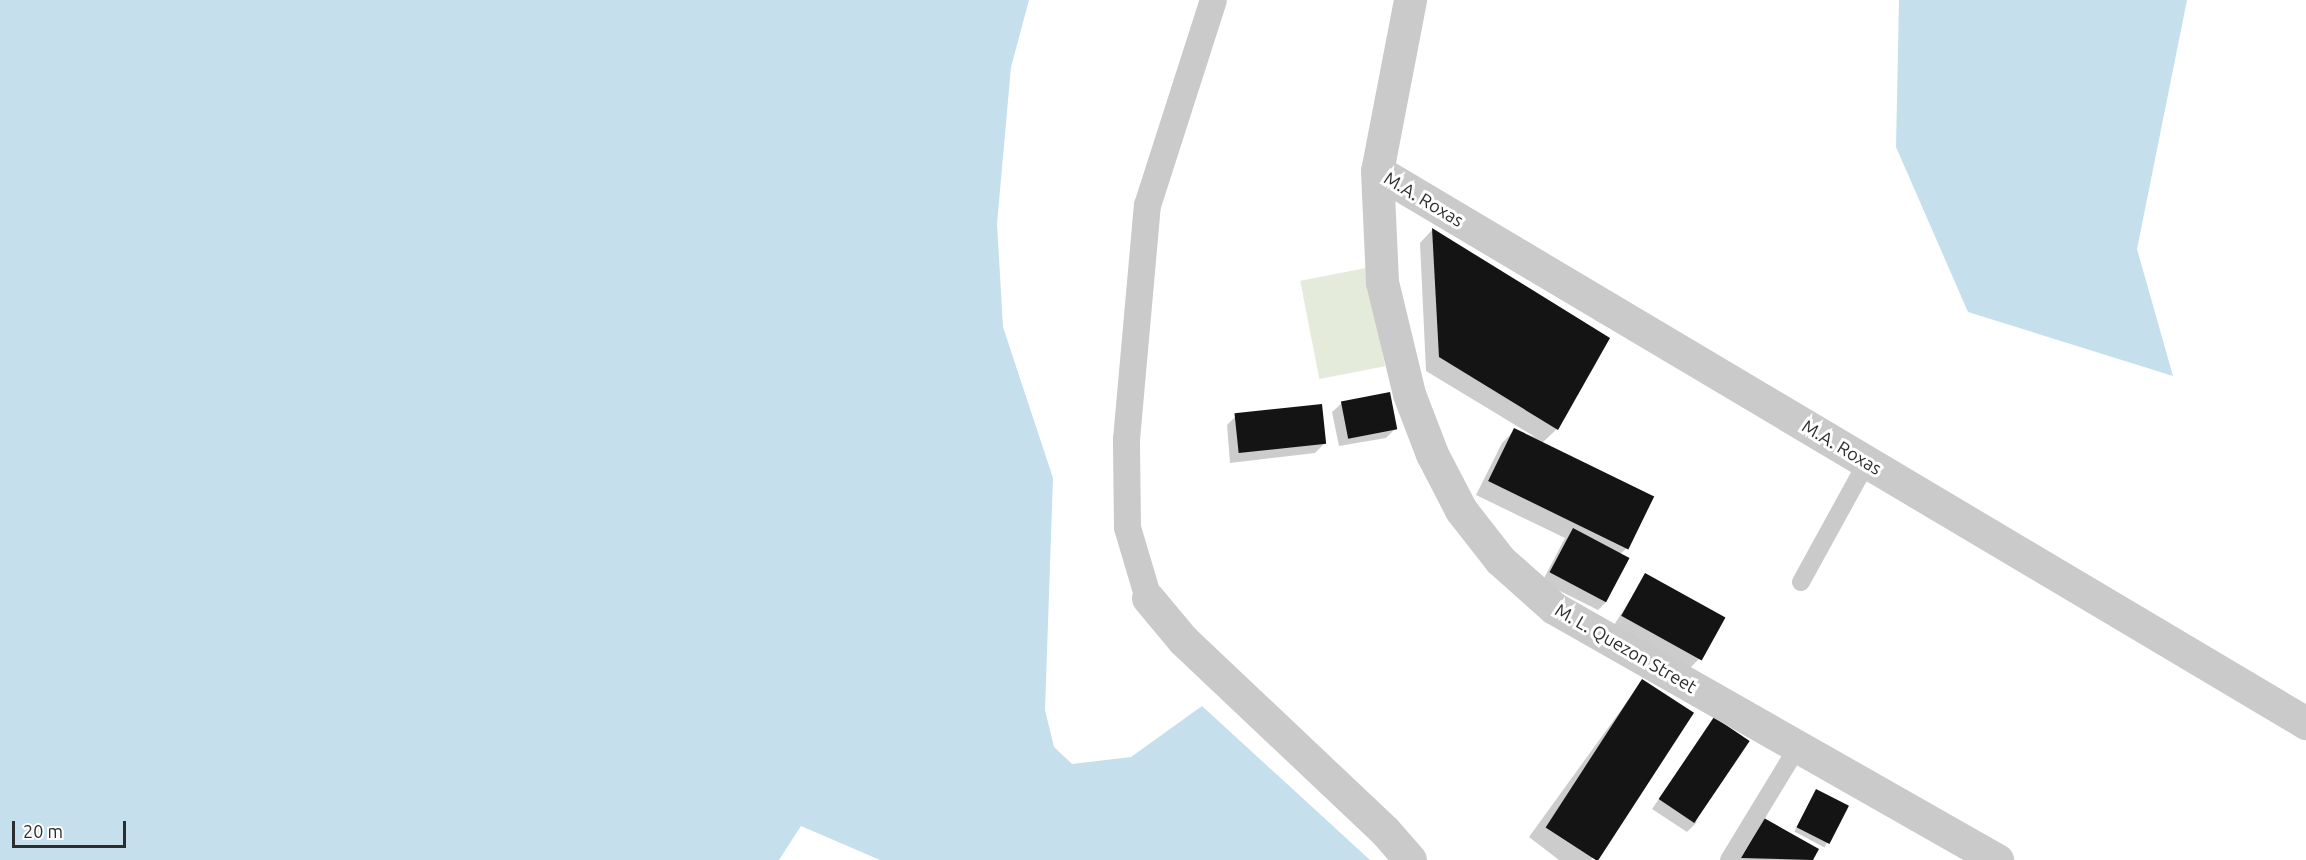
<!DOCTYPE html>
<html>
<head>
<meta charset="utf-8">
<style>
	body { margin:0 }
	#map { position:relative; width:2306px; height:860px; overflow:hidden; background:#fff; font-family:Ubuntu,sans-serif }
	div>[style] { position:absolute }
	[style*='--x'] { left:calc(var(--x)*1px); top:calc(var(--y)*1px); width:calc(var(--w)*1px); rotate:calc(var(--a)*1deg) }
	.green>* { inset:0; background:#e5ebda; transform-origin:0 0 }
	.water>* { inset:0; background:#c6dfec }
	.shadow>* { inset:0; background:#0003; transform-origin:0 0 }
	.building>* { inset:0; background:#141414; transform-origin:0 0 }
	.service>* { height:18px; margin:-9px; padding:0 9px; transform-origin:9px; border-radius:9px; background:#cacaca }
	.pedestrian>* { height:27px; margin:-13.5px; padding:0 13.5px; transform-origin:13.5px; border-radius:13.5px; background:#cacaca }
	.minor>* { height:33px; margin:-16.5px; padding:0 16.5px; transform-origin:16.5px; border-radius:16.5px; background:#cacaca }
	span { translate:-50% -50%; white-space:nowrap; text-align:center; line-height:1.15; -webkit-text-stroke:6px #fff; paint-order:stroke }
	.street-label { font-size:18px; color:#2d2d2d }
	.scale { position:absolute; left:12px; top:821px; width:114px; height:27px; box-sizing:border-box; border:3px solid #2d2d2d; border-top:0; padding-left:8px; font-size:18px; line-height:21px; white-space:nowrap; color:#2d2d2d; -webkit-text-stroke:4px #fff; paint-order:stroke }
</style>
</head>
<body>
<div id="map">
	<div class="green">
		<div style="left:1366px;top:268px;width:100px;height:67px;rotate:79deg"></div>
	</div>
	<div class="water">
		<div style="clip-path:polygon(0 0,1029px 0,1011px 67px,997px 224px,1003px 327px,1053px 478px,1045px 710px,1054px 747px,1072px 764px,1131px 757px,1202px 706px,1370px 860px,880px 860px,801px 826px,779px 860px,0 860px)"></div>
		<div style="clip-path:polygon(1899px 0,2187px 0,2137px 249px,2173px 376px,1968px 312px,1896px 147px)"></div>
	</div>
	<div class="shadow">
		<div style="clip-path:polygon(1432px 230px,1557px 429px,1542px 443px,1627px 548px,1620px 554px,1628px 558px,1607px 601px,1598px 610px,1542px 582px,1565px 538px,1476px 495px,1502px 443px,1515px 430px,1535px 437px,1426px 371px,1420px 243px)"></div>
		<div style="clip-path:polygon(1342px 403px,1395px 429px,1386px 438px,1339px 446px,1332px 412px)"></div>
		<div style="clip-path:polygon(1236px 416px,1324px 444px,1315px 453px,1230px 463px,1227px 425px)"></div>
		<div style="clip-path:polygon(1646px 575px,1699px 659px,1690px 668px,1614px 625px)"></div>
		<div style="clip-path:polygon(1642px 681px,1692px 714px,1591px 860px,1559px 860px,1529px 837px)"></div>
		<div style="clip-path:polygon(1714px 719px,1696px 823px,1687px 832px,1652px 809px)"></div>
		<div style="left:1816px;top:791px;width:34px;height:46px;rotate:28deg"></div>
		<div style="clip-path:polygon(1755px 829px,1817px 850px,1812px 860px,1737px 860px)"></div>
	</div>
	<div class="building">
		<div style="clip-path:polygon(1432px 228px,1610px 338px,1558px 430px,1439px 357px)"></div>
		<div style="left:1390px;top:392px;width:38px;height:50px;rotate:79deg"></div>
		<div style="left:1322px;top:404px;width:40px;height:88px;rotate:84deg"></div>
		<div style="left:1514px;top:428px;width:156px;height:59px;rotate:26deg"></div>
		<div style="left:1573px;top:528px;width:64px;height:50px;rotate:28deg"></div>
		<div style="left:1645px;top:573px;width:92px;height:49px;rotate:29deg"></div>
		<div style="left:1642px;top:679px;width:62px;height:177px;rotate:33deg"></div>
		<div style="left:1714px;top:717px;width:43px;height:99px;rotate:34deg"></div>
		<div style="left:1816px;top:789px;width:37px;height:43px;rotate:27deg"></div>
		<div style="clip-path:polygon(1764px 818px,1819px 849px,1813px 860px,1741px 858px)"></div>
	</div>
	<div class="service">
		<div style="--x:1801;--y:582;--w:137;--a:-61.2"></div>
		<div style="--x:1729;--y:860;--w:135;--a:-58.7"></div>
	</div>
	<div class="pedestrian">
		<div style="--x:1148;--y:598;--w:74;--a:-106.5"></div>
		<div style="--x:1127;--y:527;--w:88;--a:-90.7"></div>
		<div style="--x:1126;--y:439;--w:235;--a:-84.9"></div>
		<div style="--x:1147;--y:205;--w:215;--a:-72.2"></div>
	</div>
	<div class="minor">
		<div style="--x:1410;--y:0;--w:174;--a:100.9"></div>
		<div style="--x:1377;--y:171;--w:111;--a:87.4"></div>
		<div style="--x:1382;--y:282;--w:115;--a:76.4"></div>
		<div style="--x:1409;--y:394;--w:64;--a:69"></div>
		<div style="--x:1432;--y:454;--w:63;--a:62.6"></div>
		<div style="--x:1461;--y:510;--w:63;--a:52"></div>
		<div style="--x:1500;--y:560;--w:72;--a:41.6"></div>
		<div style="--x:1554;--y:608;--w:510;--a:29.63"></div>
		<div style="--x:1377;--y:171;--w:1081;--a:30.72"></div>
		<div style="--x:1148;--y:598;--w:55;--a:50.2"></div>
		<div style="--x:1183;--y:640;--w:278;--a:43.4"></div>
		<div style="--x:1385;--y:831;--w:38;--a:49"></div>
	</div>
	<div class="street-label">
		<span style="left:1424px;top:199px;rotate:31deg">M.A. Roxas</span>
		<span style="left:1842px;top:447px;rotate:31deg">M.A. Roxas</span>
		<span style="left:1626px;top:648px;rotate:30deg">M. L. Quezon Street</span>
	</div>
	<div class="scale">20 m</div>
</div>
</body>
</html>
